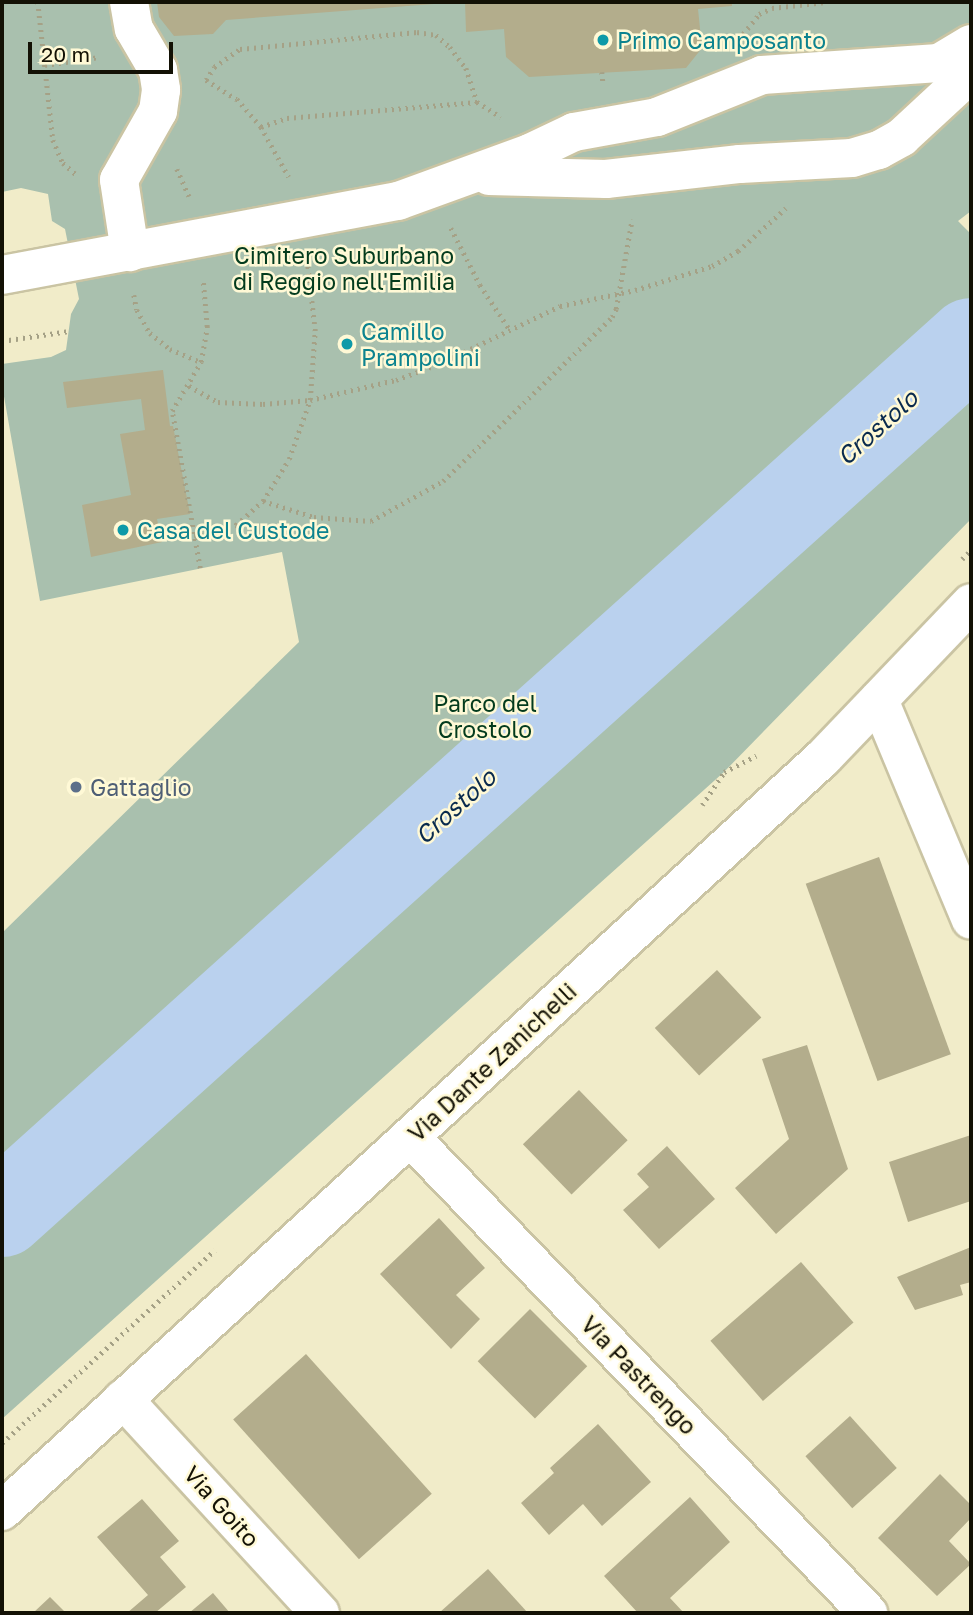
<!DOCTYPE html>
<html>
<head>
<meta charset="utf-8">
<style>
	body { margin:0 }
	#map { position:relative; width:973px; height:1615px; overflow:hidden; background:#f1ecc9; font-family:"Golos Text",sans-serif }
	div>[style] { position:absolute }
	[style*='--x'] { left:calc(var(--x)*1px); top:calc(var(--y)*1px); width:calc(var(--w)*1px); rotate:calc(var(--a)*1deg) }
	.green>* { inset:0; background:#a9c0ae }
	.river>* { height:88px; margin:-44px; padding:0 44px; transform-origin:44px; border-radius:44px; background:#bad1ee }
	.building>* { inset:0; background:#b3ad8c; transform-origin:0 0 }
	.path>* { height:4.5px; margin-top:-2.25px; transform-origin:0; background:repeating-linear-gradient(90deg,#a5a186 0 2px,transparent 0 7px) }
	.roads { filter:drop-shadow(2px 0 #cac4a3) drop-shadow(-2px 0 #cac4a3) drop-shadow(0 2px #cac4a3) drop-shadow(0 -2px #cac4a3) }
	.minor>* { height:38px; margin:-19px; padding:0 19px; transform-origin:19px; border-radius:19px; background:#fff }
	.dots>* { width:19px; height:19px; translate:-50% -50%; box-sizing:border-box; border:4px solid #fff9d6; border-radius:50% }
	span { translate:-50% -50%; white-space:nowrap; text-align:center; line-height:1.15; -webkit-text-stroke:5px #fff9d6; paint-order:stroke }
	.culture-label { font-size:23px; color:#0d838f }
	.left { translate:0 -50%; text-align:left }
	.park-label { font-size:23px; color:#033b1d }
	.service-label { font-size:23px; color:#4e5e75 }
	.street-label { font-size:23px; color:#131105 }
	.water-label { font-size:24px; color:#092a4e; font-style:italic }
	.frame { position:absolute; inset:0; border:4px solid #131105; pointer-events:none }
	.scale { position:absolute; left:28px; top:42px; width:145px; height:32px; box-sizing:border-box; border:4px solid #131105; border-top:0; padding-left:9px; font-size:21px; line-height:24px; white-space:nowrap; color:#131105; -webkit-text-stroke:5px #fff9d6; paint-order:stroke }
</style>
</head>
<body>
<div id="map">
	<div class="green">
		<div style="clip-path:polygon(2px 2px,971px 2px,971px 211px,958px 221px,971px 234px,971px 519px,724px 772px,2px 1419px,2px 933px,299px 642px,282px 552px,40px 601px,2px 385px,2px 364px,51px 357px,66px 350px,71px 314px,79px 299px,65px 229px,52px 221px,48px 194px,21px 188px,2px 192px)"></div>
	</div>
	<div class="river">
		<div style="--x:2;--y:1213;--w:1303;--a:-41.95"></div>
	</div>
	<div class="building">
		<div style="clip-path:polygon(157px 2px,434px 2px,434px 4px,226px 20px,213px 34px,174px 36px,159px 17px)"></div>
		<div style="clip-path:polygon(465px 2px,732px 2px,732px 6px,698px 9px,702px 48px,686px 68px,529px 77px,506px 57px,504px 29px,466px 32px)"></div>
		<div style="clip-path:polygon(163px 370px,170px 426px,173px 426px,190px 514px,157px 519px,162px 542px,91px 557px,82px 505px,131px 495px,120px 434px,145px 430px,141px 399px,67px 408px,63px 382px)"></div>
		<div style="left:879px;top:857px;width:210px;height:78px;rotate:70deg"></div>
		<div style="left:717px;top:970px;width:65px;height:85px;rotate:47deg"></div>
		<div style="clip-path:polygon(807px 1045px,848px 1169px,776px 1234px,735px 1188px,789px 1139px,762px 1059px)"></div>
		<div style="left:579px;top:1090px;width:70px;height:78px;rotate:46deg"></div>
		<div style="clip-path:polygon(971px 1135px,971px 1201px,908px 1222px,889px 1162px)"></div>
		<div style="clip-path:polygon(667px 1146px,715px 1199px,659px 1249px,623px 1210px,649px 1187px,637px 1174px)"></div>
		<div style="clip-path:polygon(439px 1218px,485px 1268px,456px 1295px,480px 1319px,451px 1349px,380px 1274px)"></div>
		<div style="clip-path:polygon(971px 1247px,971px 1282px,960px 1285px,963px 1295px,915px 1310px,897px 1277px)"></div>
		<div style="left:801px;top:1262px;width:80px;height:120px;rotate:49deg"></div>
		<div style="left:530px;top:1309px;width:81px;height:74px;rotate:45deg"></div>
		<div style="left:306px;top:1354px;width:188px;height:98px;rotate:48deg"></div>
		<div style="left:850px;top:1416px;width:70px;height:60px;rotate:48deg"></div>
		<div style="clip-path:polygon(598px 1424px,651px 1482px,602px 1526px,583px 1504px,549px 1535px,521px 1503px,554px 1473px,550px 1468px)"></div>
		<div style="clip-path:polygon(940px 1474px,971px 1505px,971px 1518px,949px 1541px,971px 1564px,937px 1596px,878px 1538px)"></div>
		<div style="clip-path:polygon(690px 1497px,730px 1542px,670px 1598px,684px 1613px,638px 1613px,604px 1576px)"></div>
		<div style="clip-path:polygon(142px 1499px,179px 1541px,160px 1557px,186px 1587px,155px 1613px,127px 1613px,148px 1595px,97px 1537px)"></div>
		<div style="clip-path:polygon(488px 1569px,528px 1613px,439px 1613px)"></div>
		<div style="clip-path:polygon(213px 1593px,230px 1613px,189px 1613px)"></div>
		<div style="clip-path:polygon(50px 1597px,66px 1613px,33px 1613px)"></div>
	</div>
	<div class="path">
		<div style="--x:38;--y:2;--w:139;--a:83.8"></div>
		<div style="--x:53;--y:140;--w:25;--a:67"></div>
		<div style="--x:63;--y:163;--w:18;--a:41"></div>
		<div style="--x:743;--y:34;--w:26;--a:-51"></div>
		<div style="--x:759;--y:14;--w:14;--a:-25"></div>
		<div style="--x:772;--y:8;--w:54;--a:-6.3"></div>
		<div style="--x:45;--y:65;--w:55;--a:-8.4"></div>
		<div style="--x:602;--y:72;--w:10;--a:84"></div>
		<div style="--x:206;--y:80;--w:36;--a:32"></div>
		<div style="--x:237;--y:99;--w:37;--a:49"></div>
		<div style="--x:261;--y:127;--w:57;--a:60.8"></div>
		<div style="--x:206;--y:80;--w:15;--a:-58"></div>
		<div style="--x:214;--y:67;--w:32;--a:-35"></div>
		<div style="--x:240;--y:49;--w:178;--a:-5.5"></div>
		<div style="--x:417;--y:32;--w:19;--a:9"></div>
		<div style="--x:436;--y:35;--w:18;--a:41"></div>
		<div style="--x:450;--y:47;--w:26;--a:53"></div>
		<div style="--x:466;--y:68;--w:36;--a:72"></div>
		<div style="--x:261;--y:127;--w:28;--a:-19"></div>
		<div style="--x:287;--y:118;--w:191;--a:-4.8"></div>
		<div style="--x:477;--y:102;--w:28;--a:32"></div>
		<div style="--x:177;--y:169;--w:30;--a:66"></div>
		<div style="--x:451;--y:228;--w:64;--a:63"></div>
		<div style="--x:480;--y:285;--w:54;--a:56.3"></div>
		<div style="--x:134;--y:295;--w:15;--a:79"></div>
		<div style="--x:137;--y:310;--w:26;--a:61"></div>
		<div style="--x:150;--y:333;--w:26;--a:39"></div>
		<div style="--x:170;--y:349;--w:34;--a:23"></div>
		<div style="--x:2;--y:341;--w:68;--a:-8.5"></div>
		<div style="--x:189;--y:386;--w:33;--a:29"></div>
		<div style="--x:218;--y:402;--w:45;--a:2.5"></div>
		<div style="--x:263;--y:404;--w:47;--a:-4.9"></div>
		<div style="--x:310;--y:400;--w:88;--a:-13.1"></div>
		<div style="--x:396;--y:380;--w:46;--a:-20.4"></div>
		<div style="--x:439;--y:364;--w:134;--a:-25.6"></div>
		<div style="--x:560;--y:306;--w:77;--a:-12"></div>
		<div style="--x:635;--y:290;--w:81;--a:-17.3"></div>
		<div style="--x:712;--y:266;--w:30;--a:-30"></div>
		<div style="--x:738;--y:251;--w:64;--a:-41.9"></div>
		<div style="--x:263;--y:501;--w:53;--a:17.4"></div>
		<div style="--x:314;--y:517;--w:57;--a:4"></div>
		<div style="--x:371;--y:521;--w:82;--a:-29.1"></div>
		<div style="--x:443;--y:481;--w:235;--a:-44.1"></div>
		<div style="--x:612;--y:317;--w:9;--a:-63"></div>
		<div style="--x:616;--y:309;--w:91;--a:-79.9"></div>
		<div style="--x:194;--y:536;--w:43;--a:-14.7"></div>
		<div style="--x:236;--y:525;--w:36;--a:-42"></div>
		<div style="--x:263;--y:501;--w:49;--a:-58.2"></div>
		<div style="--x:289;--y:459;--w:63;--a:-70.4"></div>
		<div style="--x:310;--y:400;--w:69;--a:-85.9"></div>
		<div style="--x:315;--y:331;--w:70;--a:-96.5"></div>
		<div style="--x:962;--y:559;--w:13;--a:-45"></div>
		<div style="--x:200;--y:568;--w:159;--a:-100.1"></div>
		<div style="--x:172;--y:411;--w:57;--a:-59.4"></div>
		<div style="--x:201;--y:362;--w:36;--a:-80"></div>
		<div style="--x:207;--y:327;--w:47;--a:-94.9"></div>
		<div style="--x:702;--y:805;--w:40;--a:-56"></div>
		<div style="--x:724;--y:772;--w:36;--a:-27"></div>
		<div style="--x:2;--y:1443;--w:287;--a:-42.2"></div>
	</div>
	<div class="roads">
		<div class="minor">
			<div style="--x:129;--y:2;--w:27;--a:80"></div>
			<div style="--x:134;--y:29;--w:48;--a:59.7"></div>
			<div style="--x:158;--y:70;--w:20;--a:81"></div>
			<div style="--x:161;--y:90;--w:21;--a:98"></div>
			<div style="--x:158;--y:111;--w:79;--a:119.5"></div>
			<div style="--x:119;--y:180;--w:73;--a:81.3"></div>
			<div style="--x:489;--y:176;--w:117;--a:1.5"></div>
			<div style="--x:606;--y:179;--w:135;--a:-6.4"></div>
			<div style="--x:740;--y:164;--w:112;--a:-3.1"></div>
			<div style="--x:852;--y:158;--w:28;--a:-17"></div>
			<div style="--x:879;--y:150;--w:26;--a:-29"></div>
			<div style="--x:902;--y:137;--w:94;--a:-42.8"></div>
			<div style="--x:2;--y:275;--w:403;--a:-10.6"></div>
			<div style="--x:398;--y:201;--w:140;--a:-20"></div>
			<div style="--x:530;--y:153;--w:49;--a:-25.5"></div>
			<div style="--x:574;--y:132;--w:84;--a:-10.2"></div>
			<div style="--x:657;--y:117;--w:113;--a:-21.8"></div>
			<div style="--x:762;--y:75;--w:177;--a:-3.9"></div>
			<div style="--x:939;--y:63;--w:37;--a:-31"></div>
			<div style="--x:879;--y:700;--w:238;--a:67.3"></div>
			<div style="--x:410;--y:1137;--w:661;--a:46.1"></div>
			<div style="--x:123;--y:1399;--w:291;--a:47.4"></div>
			<div style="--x:2;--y:1511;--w:1114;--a:-42.53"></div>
			<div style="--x:823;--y:758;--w:214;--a:-46.3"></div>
		</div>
	</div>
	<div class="dots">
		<div style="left:603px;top:40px;background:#0f9aa8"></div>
		<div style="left:347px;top:344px;background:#0f9aa8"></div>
		<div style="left:123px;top:530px;background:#0f9aa8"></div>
		<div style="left:76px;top:787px;background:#5c6f8a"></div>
	</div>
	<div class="culture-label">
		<span class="left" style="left:617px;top:40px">Primo Camposanto</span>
		<span class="left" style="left:361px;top:344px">Camillo<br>Prampolini</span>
		<span class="left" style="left:137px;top:530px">Casa del Custode</span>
	</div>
	<div class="park-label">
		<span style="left:344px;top:268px">Cimitero Suburbano<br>di Reggio nell'Emilia</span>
		<span style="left:485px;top:716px">Parco del<br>Crostolo</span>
	</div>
	<div class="service-label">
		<span class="left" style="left:90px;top:787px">Gattaglio</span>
	</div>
	<div class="street-label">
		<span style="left:492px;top:1062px;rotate:-43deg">Via Dante Zanichelli</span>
		<span style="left:639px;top:1375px;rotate:46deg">Via Pastrengo</span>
		<span style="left:222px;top:1506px;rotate:48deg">Via Goito</span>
	</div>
	<div class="water-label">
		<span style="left:877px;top:427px;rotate:-42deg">Crostolo</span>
		<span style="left:455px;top:806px;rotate:-42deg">Crostolo</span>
	</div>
	<div class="frame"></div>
	<div class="scale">20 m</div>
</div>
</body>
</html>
